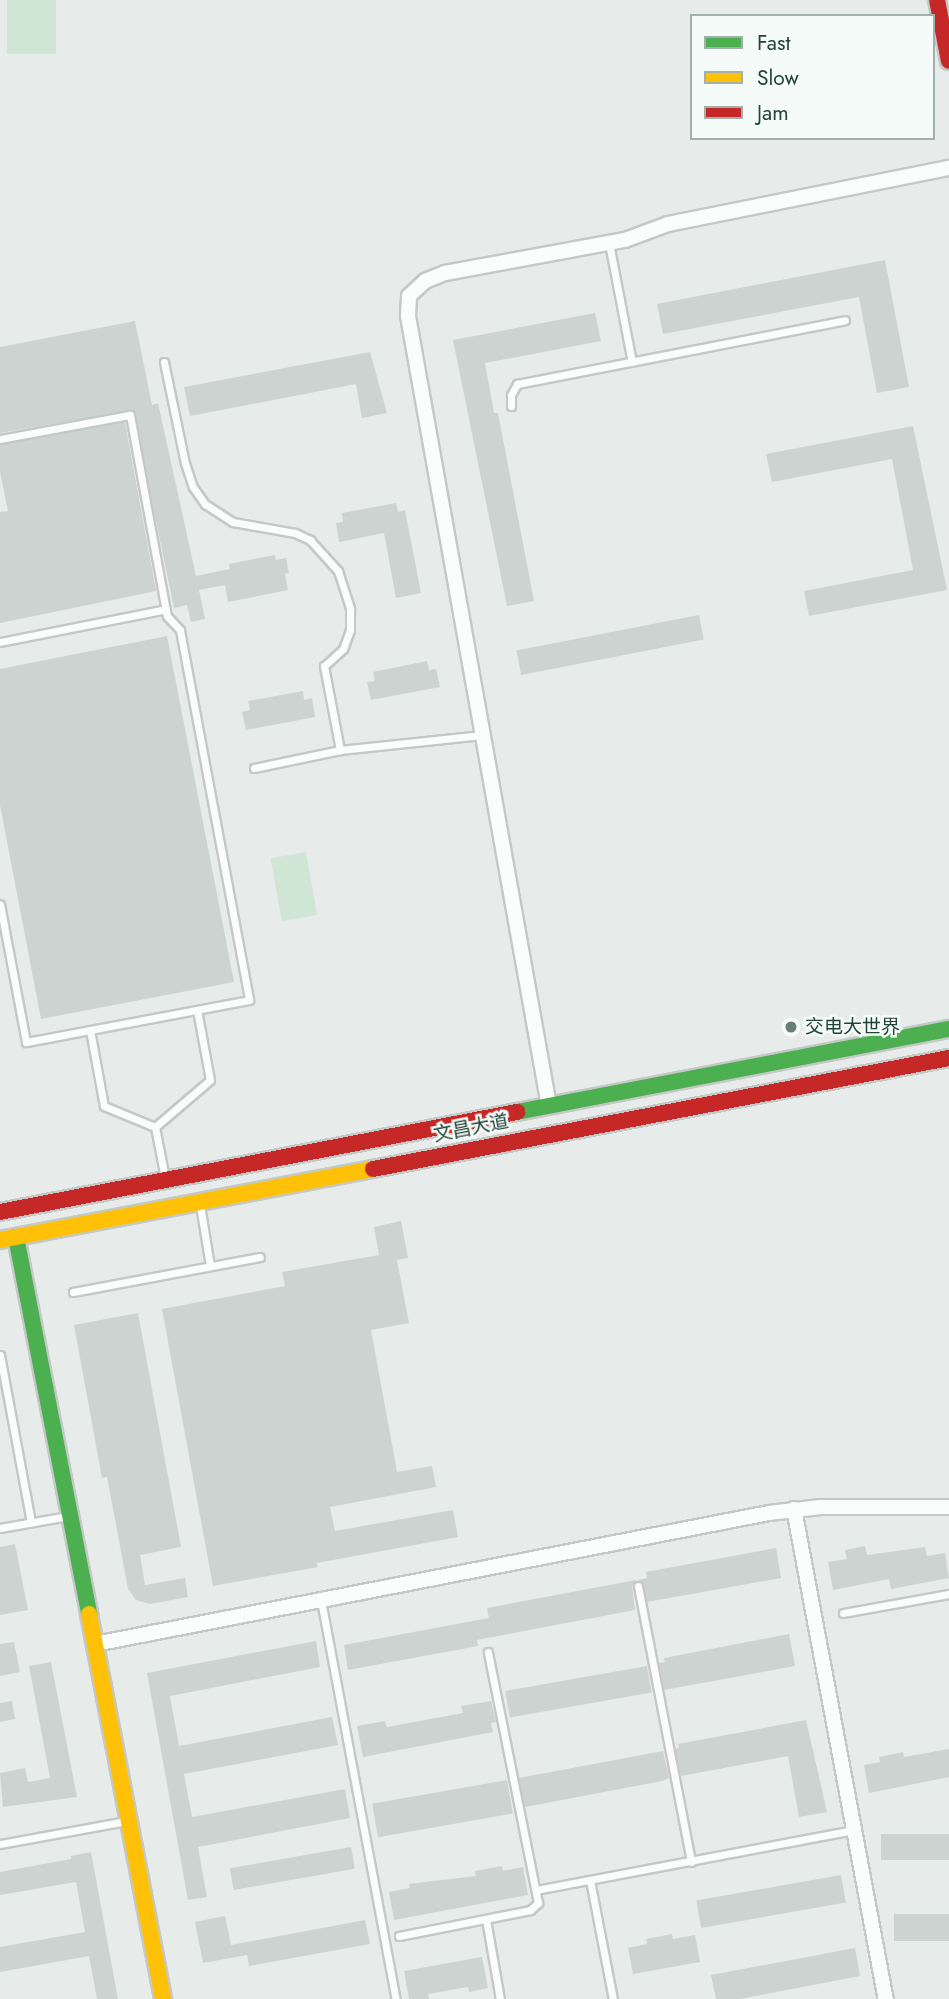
<!DOCTYPE html>
<html>
<head>
<meta charset="utf-8">
<style>
	body { margin:0 }
	#map { position:relative; width:949px; height:1999px; overflow:hidden; background:#e7ecea; font-family:Jost,"Noto Sans SC",sans-serif }
	div>[style] { position:absolute }
	[style*='--x'] { left:calc(var(--x)*1px); top:calc(var(--y)*1px); width:calc(var(--w)*1px); rotate:calc(var(--a)*1deg) }
	.green>* { inset:0; background:#cfe6d5; transform-origin:0 0 }
	.building>* { inset:0; background:#cdd3d1; transform-origin:0 0 }
	.roads { filter:drop-shadow(2px 0 #c4c9c7) drop-shadow(-2px 0 #c4c9c7) drop-shadow(0 2px #c4c9c7) drop-shadow(0 -2px #c4c9c7) }
	.lane>* { height:7px; margin:-3.5px; padding:0 3.5px; transform-origin:3.5px; border-radius:3.5px; background:#fbfcfc }
	.street>* { height:14px; margin:-7px; padding:0 7px; transform-origin:7px; border-radius:7px; background:#fbfcfc }
	.fast>* { height:16px; margin:-8px; padding:0 8px; transform-origin:8px; border-radius:8px; background:#4caf50 }
	.slow>* { height:16px; margin:-8px; padding:0 8px; transform-origin:8px; border-radius:8px; background:#ffc107 }
	.jam>* { height:16px; margin:-8px; padding:0 8px; transform-origin:8px; border-radius:8px; background:#c62828 }
	.dots>* { width:19px; height:19px; translate:-50% -50%; box-sizing:border-box; border:4px solid #f5fbf8; border-radius:50% }
	span { translate:-50% -50%; white-space:nowrap; text-align:center; line-height:1.15; -webkit-text-stroke:5px #f5fbf8; paint-order:stroke }
	.poi-label { font-size:19px; color:#214338 }
	.left { translate:0 -50%; text-align:left }
	.street-label { font-size:19px; color:#214338 }
	.legend { position:absolute; left:690px; top:14px; width:245px; height:126px; box-sizing:border-box; background:#f5fbf8; border:2px solid #a0b1ab; margin:0; padding:9px 12px; list-style:none; font-size:21px; color:#214338 }
	.legend li { display:flex; align-items:center; gap:14px; height:35px }
	.legend b { width:35px; border:2px solid #a0b1ab }
</style>
</head>
<body>
<div id="map">
	<div class="green">
		<div style="left:7px;top:0;width:49px;height:54px"></div>
		<div style="left:306px;top:852px;width:64px;height:36px;rotate:80deg"></div>
	</div>
	<div class="building">
		<div style="clip-path:polygon(885px 260px,909px 387px,877px 393px,859px 297px,663px 334px,657px 304px)"></div>
		<div style="clip-path:polygon(595px 313px,601px 341px,485px 363px,494px 413px,498px 413px,534px 601px,507px 606px,453px 340px)"></div>
		<div style="clip-path:polygon(135px 321px,152px 405px,158px 403px,196px 576px,230px 569px,229px 564px,275px 555px,276px 560px,286px 558px,289px 573px,285px 574px,288px 590px,228px 602px,225px 585px,199px 590px,205px 619px,191px 622px,187px 605px,174px 608px,133px 410px,0 433px,0 347px)"></div>
		<div style="clip-path:polygon(370px 352px,387px 413px,362px 418px,356px 384px,190px 416px,184px 387px)"></div>
		<div style="clip-path:polygon(125px 422px,156px 591px,0 623px,0 512px,8px 511px,0 472px,0 445px)"></div>
		<div style="clip-path:polygon(913px 426px,947px 590px,809px 616px,804px 591px,913px 570px,892px 459px,772px 482px,766px 454px)"></div>
		<div style="clip-path:polygon(396px 503px,398px 512px,405px 510px,421px 593px,396px 598px,384px 533px,339px 542px,336px 523px,343px 522px,342px 513px)"></div>
		<div style="left:699px;top:615px;width:25px;height:186px;rotate:79deg"></div>
		<div style="clip-path:polygon(167px 636px,234px 982px,41px 1019px,0 805px,0 669px)"></div>
		<div style="clip-path:polygon(427px 661px,429px 670px,436px 669px,440px 687px,371px 700px,367px 682px,375px 681px,373px 672px)"></div>
		<div style="clip-path:polygon(303px 691px,304px 700px,312px 698px,315px 717px,246px 730px,242px 712px,250px 710px,248px 701px)"></div>
		<div style="clip-path:polygon(401px 1221px,408px 1258px,397px 1260px,409px 1323px,371px 1330px,397px 1472px,432px 1466px,436px 1487px,330px 1507px,335px 1531px,453px 1510px,458px 1537px,317px 1563px,318px 1567px,213px 1586px,162px 1309px,285px 1286px,282px 1272px,379px 1255px,374px 1227px)"></div>
		<div style="clip-path:polygon(138px 1313px,181px 1547px,140px 1555px,145px 1585px,185px 1578px,188px 1597px,150px 1604px,136px 1600px,128px 1589px,107px 1477px,102px 1478px,74px 1325px)"></div>
		<div style="clip-path:polygon(15px 1544px,28px 1610px,0 1615px,0 1547px)"></div>
		<div style="clip-path:polygon(865px 1546px,867px 1555px,925px 1547px,927px 1556px,945px 1553px,949px 1578px,891px 1589px,889px 1579px,833px 1590px,828px 1562px,847px 1559px,845px 1550px)"></div>
		<div style="clip-path:polygon(776px 1548px,781px 1578px,647px 1602px,644px 1584px,638px 1580px,647px 1578px,646px 1572px)"></div>
		<div style="clip-path:polygon(636px 1580px,632px 1586px,635px 1610px,477px 1640px,478px 1646px,348px 1670px,344px 1645px,489px 1618px,487px 1608px)"></div>
		<div style="clip-path:polygon(789px 1634px,795px 1666px,664px 1690px,659px 1663px,665px 1662px,664px 1658px)"></div>
		<div style="clip-path:polygon(316px 1641px,320px 1667px,170px 1696px,179px 1746px,332px 1717px,338px 1745px,184px 1774px,192px 1817px,345px 1789px,350px 1818px,198px 1847px,207px 1897px,188px 1900px,147px 1673px)"></div>
		<div style="clip-path:polygon(14px 1642px,20px 1672px,0 1676px,0 1644px)"></div>
		<div style="clip-path:polygon(51px 1662px,77px 1797px,3px 1807px,0 1773px,25px 1768px,28px 1782px,50px 1778px,29px 1666px)"></div>
		<div style="left:647px;top:1666px;width:27px;height:144px;rotate:80deg"></div>
		<div style="clip-path:polygon(12px 1701px,15px 1719px,0 1722px,0 1703px)"></div>
		<div style="clip-path:polygon(491px 1701px,496px 1722px,491px 1723px,493px 1732px,363px 1757px,357px 1726px,385px 1721px,387px 1727px,463px 1713px,461px 1706px)"></div>
		<div style="clip-path:polygon(806px 1720px,827px 1812px,799px 1817px,788px 1756px,681px 1776px,675px 1749px,679px 1748px,678px 1744px)"></div>
		<div style="clip-path:polygon(949px 1749px,949px 1777px,869px 1793px,864px 1765px,880px 1762px,879px 1757px,903px 1752px,904px 1757px)"></div>
		<div style="clip-path:polygon(663px 1751px,669px 1778px,662px 1781px,525px 1807px,519px 1778px)"></div>
		<div style="left:507px;top:1780px;width:34px;height:137px;rotate:80deg"></div>
		<div style="left:949px;top:1834px;width:26px;height:68px;rotate:90deg"></div>
		<div style="left:351px;top:1847px;width:22px;height:123px;rotate:80deg"></div>
		<div style="clip-path:polygon(91px 1852px,118px 1999px,97px 1999px,89px 1956px,0 1972px,0 1947px,85px 1932px,76px 1882px,0 1895px,0 1872px,71px 1859px,71px 1856px)"></div>
		<div style="clip-path:polygon(502px 1866px,503px 1871px,523px 1867px,528px 1895px,394px 1920px,389px 1892px,410px 1888px,409px 1884px,476px 1876px,475px 1871px)"></div>
		<div style="left:841px;top:1875px;width:28px;height:147px;rotate:80deg"></div>
		<div style="left:949px;top:1914px;width:27px;height:55px;rotate:90deg"></div>
		<div style="clip-path:polygon(225px 1916px,231px 1945px,365px 1920px,370px 1944px,249px 1966px,247px 1955px,203px 1963px,195px 1922px)"></div>
		<div style="clip-path:polygon(672px 1934px,673px 1939px,695px 1935px,700px 1962px,633px 1974px,628px 1948px,647px 1944px,646px 1939px)"></div>
		<div style="clip-path:polygon(855px 1948px,860px 1976px,740px 1999px,716px 1999px,711px 1975px)"></div>
		<div style="clip-path:polygon(482px 1957px,488px 1988px,469px 1992px,468px 1987px,428px 1994px,429px 1999px,409px 1999px,404px 1971px)"></div>
	</div>
	<div class="roads">
		<div class="lane">
			<div style="--x:609;--y:243;--w:121;--a:79.1"></div>
			<div style="--x:164;--y:362;--w:103;--a:78.3"></div>
			<div style="--x:185;--y:463;--w:25;--a:72"></div>
			<div style="--x:193;--y:487;--w:21;--a:55"></div>
			<div style="--x:205;--y:504;--w:33;--a:33"></div>
			<div style="--x:233;--y:522;--w:63;--a:10.1"></div>
			<div style="--x:295;--y:533;--w:17;--a:25"></div>
			<div style="--x:310;--y:540;--w:42;--a:47.9"></div>
			<div style="--x:338;--y:571;--w:40;--a:72"></div>
			<div style="--x:350;--y:609;--w:21;--a:90"></div>
			<div style="--x:350;--y:630;--w:20;--a:110"></div>
			<div style="--x:343;--y:649;--w:25;--a:138"></div>
			<div style="--x:324;--y:666;--w:86;--a:79.2"></div>
			<div style="--x:511;--y:406;--w:11;--a:-90"></div>
			<div style="--x:511;--y:395;--w:13;--a:-61"></div>
			<div style="--x:517;--y:384;--w:334;--a:-11"></div>
			<div style="--x:0;--y:439;--w:132;--a:-10.5"></div>
			<div style="--x:130;--y:415;--w:204;--a:79.6"></div>
			<div style="--x:167;--y:616;--w:19;--a:47"></div>
			<div style="--x:180;--y:630;--w:376;--a:79.4"></div>
			<div style="--x:249;--y:1000;--w:227;--a:169.3"></div>
			<div style="--x:26;--y:1042;--w:140;--a:-100.7"></div>
			<div style="--x:0;--y:642;--w:169;--a:-11.2"></div>
			<div style="--x:254;--y:768;--w:88;--a:-11.8"></div>
			<div style="--x:340;--y:750;--w:143;--a:-6"></div>
			<div style="--x:90;--y:1030;--w:77;--a:79.6"></div>
			<div style="--x:104;--y:1106;--w:55;--a:22.4"></div>
			<div style="--x:155;--y:1127;--w:72;--a:-40.5"></div>
			<div style="--x:210;--y:1080;--w:71;--a:-100.5"></div>
			<div style="--x:155;--y:1127;--w:52;--a:78.9"></div>
			<div style="--x:200;--y:1205;--w:62;--a:80.7"></div>
			<div style="--x:73;--y:1292;--w:190;--a:-10.6"></div>
			<div style="--x:0;--y:1355;--w:170;--a:79.5"></div>
			<div style="--x:0;--y:1528;--w:69;--a:-10"></div>
			<div style="--x:638;--y:1586;--w:281;--a:79.1"></div>
			<div style="--x:321;--y:1600;--w:406;--a:79.4"></div>
			<div style="--x:843;--y:1613;--w:108;--a:-10.2"></div>
			<div style="--x:0;--y:1844;--w:129;--a:-10.3"></div>
			<div style="--x:590;--y:1880;--w:121;--a:79.1"></div>
			<div style="--x:536;--y:1890;--w:325;--a:-10.7"></div>
			<div style="--x:486;--y:1919;--w:81;--a:80.1"></div>
			<div style="--x:399;--y:1936;--w:134;--a:-11.2"></div>
			<div style="--x:530;--y:1910;--w:11;--a:-41"></div>
			<div style="--x:538;--y:1903;--w:256;--a:-101.3"></div>
		</div>
		<div class="street">
			<div style="--x:549;--y:1106;--w:802;--a:-100.12"></div>
			<div style="--x:408;--y:316;--w:20;--a:-87"></div>
			<div style="--x:409;--y:296;--w:22;--a:-43"></div>
			<div style="--x:425;--y:281;--w:22;--a:-22"></div>
			<div style="--x:445;--y:273;--w:183;--a:-10.4"></div>
			<div style="--x:625;--y:240;--w:46;--a:-20.4"></div>
			<div style="--x:668;--y:224;--w:287;--a:-11.3"></div>
			<div style="--x:794;--y:1509;--w:499;--a:79.4"></div>
			<div style="--x:95;--y:1644;--w:687;--a:-11"></div>
			<div style="--x:769;--y:1513;--w:52;--a:-6.6"></div>
			<div style="--x:821;--y:1507;--w:128;--a:0"></div>
		</div>
		<div class="fast">
			<div style="--x:517;--y:1112;--w:440;--a:-10.9"></div>
			<div style="--x:16;--y:1237;--w:384;--a:79"></div>
		</div>
		<div class="slow">
			<div style="--x:0;--y:1240;--w:380;--a:-10.8"></div>
			<div style="--x:89;--y:1614;--w:392;--a:79.1"></div>
		</div>
		<div class="jam">
			<div style="--x:937;--y:0;--w:62;--a:78.9"></div>
			<div style="--x:373;--y:1169;--w:587;--a:-10.91"></div>
			<div style="--x:0;--y:1212;--w:527;--a:-10.95"></div>
		</div>
	</div>
	<div class="dots">
		<div style="left:791px;top:1027px;background:#667e76"></div>
	</div>
	<div class="poi-label">
		<span class="left" style="left:805px;top:1027px">交电大世界</span>
	</div>
	<div class="street-label">
		<span style="left:471px;top:1128px;rotate:-11deg">文昌大道</span>
	</div>
	<ul class="legend">
	<li><b style="height:9px;background:#4caf50"></b>Fast</li>
	<li><b style="height:9px;background:#ffc107"></b>Slow</li>
	<li><b style="height:9px;background:#c62828"></b>Jam</li>
	</ul>
</div>
</body>
</html>
